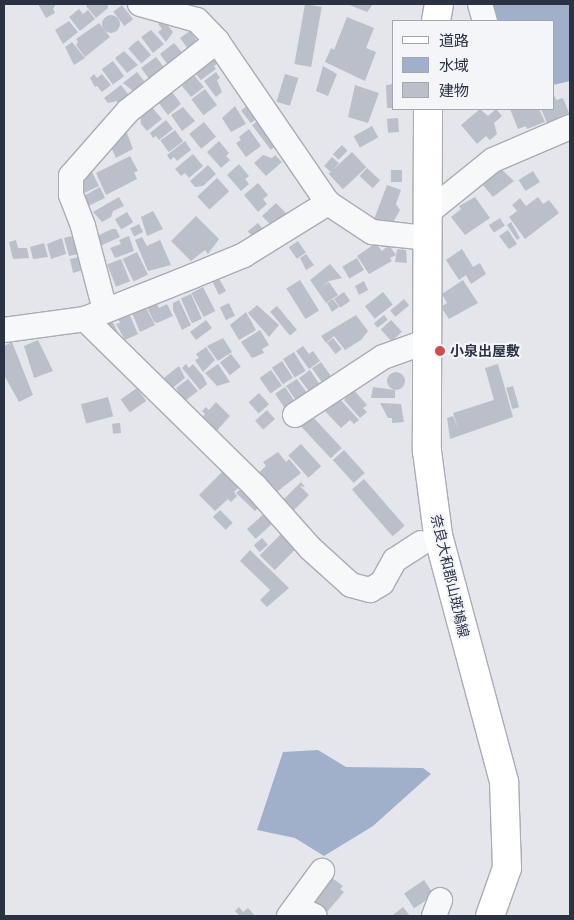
<!DOCTYPE html>
<html>
<head>
<meta charset="utf-8">
<style>
	body { margin:0 }
	#map { position:relative; width:574px; height:920px; overflow:hidden; background:#e4e6ec; font-family:"Space Grotesk","Noto Sans JP",sans-serif }
	div>[style] { position:absolute }
	[style*='--x'] { left:calc(var(--x)*1px); top:calc(var(--y)*1px); width:calc(var(--w)*1px); rotate:calc(var(--a)*1deg) }
	.water>* { inset:0; background:#a0b0cb }
	.building>* { inset:0; background:#bbbfc9; transform-origin:0 0 }
	.round { border-radius:50% }
	.roads { filter:drop-shadow(1px 0 #a9acb6) drop-shadow(-1px 0 #a9acb6) drop-shadow(0 1px #a9acb6) drop-shadow(0 -1px #a9acb6) }
	.minor>* { height:24px; margin:-12px; padding:0 12px; transform-origin:12px; border-radius:12px; background:#f7f8fa }
	.major>* { height:28px; margin:-14px; padding:0 14px; transform-origin:14px; border-radius:14px; background:#fff }
	.dots>* { width:14px; height:14px; translate:-50% -50%; box-sizing:border-box; border:2px solid #f4f5f9; border-radius:50% }
	span { translate:-50% -50%; white-space:nowrap; text-align:center; line-height:1.15; -webkit-text-stroke:4px #f4f5f9; paint-order:stroke }
	.poi-label { font-size:14px; color:#2b3244; font-weight:700 }
	.left { translate:0 -50%; text-align:left }
	.street-label { font-size:14px; color:#2b3244 }
	.frame { position:absolute; inset:0; border:5px solid #2b3244; pointer-events:none }
	.legend { position:absolute; left:392px; top:20px; width:162px; height:90px; box-sizing:border-box; background:#f4f5f9; border:1px solid #a4a7b1; margin:0; padding:6px 9px; list-style:none; font-size:15px; color:#2b3244 }
	.legend li { display:flex; align-items:center; gap:10px; height:25px }
	.legend b { width:25px; border:1px solid #a4a7b1 }
</style>
</head>
<body>
<div id="map">
	<div class="water">
		<div style="clip-path:polygon(487px 4px,570px 4px,570px 81px,553px 85px,553px 21px,492px 21px)"></div>
		<div style="clip-path:polygon(318px 750px,346px 767px,423px 768px,431px 774px,373px 826px,324px 856px,295px 838px,257px 830px,283px 752px)"></div>
	</div>
	<div class="building">
		<div style="clip-path:polygon(38px 4px,56px 4px,53px 9px,55px 13px,46px 18px)"></div>
		<div style="clip-path:polygon(89px 4px,107px 4px,108px 8px,96px 18px,86px 6px)"></div>
		<div style="left:305px;top:4px;width:17px;height:61px;rotate:10deg"></div>
		<div style="clip-path:polygon(347px 4px,373px 4px,367px 12px)"></div>
		<div style="left:122px;top:5px;width:18px;height:11px;rotate:52deg"></div>
		<div style="clip-path:polygon(79px 9px,83px 14px,88px 10px,95px 19px,80px 31px,69px 17px)"></div>
		<div class="round" style="left:102px;top:15px;width:18px;height:18px"></div>
		<div style="clip-path:polygon(347px 17px,374px 28px,366px 48px,376px 52px,365px 81px,325px 62px,331px 48px,334px 50px)"></div>
		<div style="clip-path:polygon(163px 19px,173px 32px,166px 42px,158px 32px,162px 29px,158px 24px)"></div>
		<div style="clip-path:polygon(69px 21px,78px 32px,63px 44px,55px 30px)"></div>
		<div style="clip-path:polygon(99px 23px,110px 37px,85px 57px,76px 45px,78px 42px,76px 39px)"></div>
		<div style="clip-path:polygon(151px 30px,164px 44px,153px 53px,141px 37px)"></div>
		<div style="clip-path:polygon(190px 31px,198px 42px,191px 53px,180px 38px)"></div>
		<div style="left:138px;top:40px;width:20px;height:13px;rotate:49deg"></div>
		<div style="clip-path:polygon(72px 42px,85px 58px,74px 65px,65px 47px)"></div>
		<div style="clip-path:polygon(174px 43px,186px 57px,168px 65px,160px 54px)"></div>
		<div style="clip-path:polygon(124px 51px,138px 65px,127px 73px,115px 58px)"></div>
		<div style="clip-path:polygon(212px 56px,218px 63px,214px 66px,216px 69px,201px 80px,192px 70px)"></div>
		<div style="clip-path:polygon(156px 57px,167px 71px,150px 80px,141px 68px)"></div>
		<div style="left:113px;top:61px;width:19px;height:14px;rotate:54deg"></div>
		<div style="clip-path:polygon(323px 66px,337px 74px,328px 96px,316px 91px)"></div>
		<div style="clip-path:polygon(137px 72px,148px 86px,137px 94px,123px 83px)"></div>
		<div style="clip-path:polygon(216px 72px,220px 78px,217px 80px,222px 92px,216px 97px,204px 81px)"></div>
		<div style="clip-path:polygon(192px 73px,204px 87px,191px 97px,182px 86px)"></div>
		<div style="clip-path:polygon(94px 74px,97px 78px,102px 74px,111px 85px,102px 92px,97px 86px,95px 87px,90px 78px)"></div>
		<div style="left:285px;top:74px;width:14px;height:29px;rotate:17deg"></div>
		<div style="clip-path:polygon(393px 84px,393px 108px,387px 108px,386px 85px)"></div>
		<div style="clip-path:polygon(121px 85px,132px 99px,121px 106px,117px 101px,108px 103px,104px 98px)"></div>
		<div style="clip-path:polygon(355px 85px,379px 93px,368px 123px,348px 117px)"></div>
		<div style="clip-path:polygon(170px 89px,181px 104px,168px 115px,157px 101px)"></div>
		<div style="left:205px;top:89px;width:20px;height:17px;rotate:53deg"></div>
		<div style="clip-path:polygon(553px 92px,556px 100px,563px 98px,569px 113px,547px 123px,541px 109px,553px 109px)"></div>
		<div style="left:252px;top:102px;width:16px;height:14px;rotate:52deg"></div>
		<div style="clip-path:polygon(150px 105px,162px 119px,147px 131px,141px 124px,140px 114px)"></div>
		<div style="clip-path:polygon(235px 106px,246px 124px,231px 132px,222px 118px)"></div>
		<div style="clip-path:polygon(183px 107px,195px 121px,182px 131px,171px 115px)"></div>
		<div style="clip-path:polygon(480px 109px,488px 116px,496px 109px,502px 116px,494px 123px,497px 134px,490px 140px,486px 136px,477px 144px,461px 125px)"></div>
		<div style="clip-path:polygon(510px 109px,539px 109px,545px 122px,527px 129px,526px 126px,518px 129px)"></div>
		<div style="left:264px;top:116px;width:31px;height:15px;rotate:53deg"></div>
		<div style="left:398px;top:118px;width:14px;height:11px;rotate:86deg"></div>
		<div style="clip-path:polygon(166px 120px,173px 129px,159px 140px,156px 136px,153px 138px,150px 133px)"></div>
		<div style="left:204px;top:122px;width:19px;height:19px;rotate:51deg"></div>
		<div style="left:372px;top:126px;width:13px;height:21px;rotate:61deg"></div>
		<div style="clip-path:polygon(125px 128px,133px 149px,116px 158px,111px 147px)"></div>
		<div style="clip-path:polygon(249px 129px,261px 146px,246px 157px,236px 143px,241px 140px,239px 137px)"></div>
		<div style="left:175px;top:130px;width:14px;height:18px;rotate:54deg"></div>
		<div style="clip-path:polygon(185px 141px,191px 150px,177px 161px,174px 157px,170px 160px,167px 155px)"></div>
		<div style="clip-path:polygon(219px 141px,229px 153px,226px 156px,230px 160px,221px 168px,207px 152px)"></div>
		<div style="left:342px;top:145px;width:8px;height:13px;rotate:45deg"></div>
		<div style="left:352px;top:152px;width:21px;height:32px;rotate:47deg"></div>
		<div style="clip-path:polygon(193px 154px,203px 166px,189px 178px,185px 173px,181px 176px,175px 169px)"></div>
		<div style="clip-path:polygon(263px 155px,272px 158px,275px 155px,282px 162px,266px 176px,254px 163px)"></div>
		<div style="clip-path:polygon(130px 156px,138px 171px,134px 172px,137px 179px,106px 195px,96px 173px)"></div>
		<div style="left:332px;top:157px;width:9px;height:12px;rotate:41deg"></div>
		<div style="clip-path:polygon(239px 164px,249px 176px,245px 179px,249px 184px,241px 191px,227px 175px)"></div>
		<div style="clip-path:polygon(208px 165px,216px 174px,203px 186px,195px 187px,190px 181px)"></div>
		<div style="left:367px;top:168px;width:18px;height:11px;rotate:43deg"></div>
		<div style="clip-path:polygon(501px 169px,514px 181px,493px 197px,483px 185px)"></div>
		<div style="left:391px;top:170px;width:11px;height:12px"></div>
		<div style="left:533px;top:171px;width:13px;height:17px;rotate:58deg"></div>
		<div style="clip-path:polygon(92px 172px,99px 186px,84px 193px,82px 177px)"></div>
		<div style="left:217px;top:178px;width:18px;height:27px;rotate:47deg"></div>
		<div style="clip-path:polygon(258px 183px,268px 195px,263px 199px,267px 204px,258px 212px,244px 195px)"></div>
		<div style="clip-path:polygon(387px 185px,401px 190px,396px 204px,400px 210px,390px 228px,373px 222px)"></div>
		<div style="clip-path:polygon(100px 187px,105px 198px,84px 208px,82px 197px)"></div>
		<div style="clip-path:polygon(119px 197px,124px 206px,113px 211px,111px 217px,102px 222px,93px 212px)"></div>
		<div style="clip-path:polygon(475px 197px,490px 218px,465px 235px,451px 217px,461px 209px,459px 206px)"></div>
		<div style="clip-path:polygon(538px 197px,543px 204px,549px 200px,559px 213px,525px 239px,509px 217px,517px 211px,512px 205px,520px 198px,526px 206px)"></div>
		<div style="clip-path:polygon(276px 203px,286px 213px,281px 218px,285px 222px,276px 230px,262px 216px)"></div>
		<div style="clip-path:polygon(153px 211px,163px 229px,147px 236px,141px 217px)"></div>
		<div style="left:127px;top:212px;width:12px;height:14px;rotate:59deg"></div>
		<div style="clip-path:polygon(196px 216px,219px 239px,208px 254px,205px 250px,191px 261px,171px 241px)"></div>
		<div style="left:500px;top:218px;width:9px;height:13px;rotate:58deg"></div>
		<div style="clip-path:polygon(511px 222px,520px 238px,517px 240px,507px 225px)"></div>
		<div style="left:258px;top:223px;width:14px;height:13px;rotate:51deg"></div>
		<div style="left:139px;top:224px;width:9px;height:10px;rotate:63deg"></div>
		<div style="clip-path:polygon(112px 229px,116px 229px,120px 237px,98px 247px,97px 236px)"></div>
		<div style="clip-path:polygon(508px 230px,517px 244px,509px 249px,499px 236px)"></div>
		<div style="clip-path:polygon(71px 236px,82px 253px,69px 256px,64px 238px)"></div>
		<div style="clip-path:polygon(129px 236px,134px 251px,115px 258px,110px 248px,121px 244px,119px 240px)"></div>
		<div style="clip-path:polygon(142px 237px,147px 246px,160px 240px,171px 265px,148px 271px,135px 240px)"></div>
		<div style="clip-path:polygon(62px 238px,66px 254px,51px 259px,47px 244px)"></div>
		<div style="clip-path:polygon(16px 240px,18px 248px,27px 248px,29px 258px,13px 259px,9px 242px)"></div>
		<div style="left:298px;top:241px;width:14px;height:11px;rotate:56deg"></div>
		<div style="clip-path:polygon(44px 243px,48px 257px,33px 259px,30px 247px)"></div>
		<div style="clip-path:polygon(376px 243px,382px 251px,389px 245px,396px 255px,390px 258px,392px 261px,369px 274px,357px 256px)"></div>
		<div style="clip-path:polygon(397px 249px,406px 250px,407px 263px,395px 262px)"></div>
		<div style="clip-path:polygon(462px 249px,473px 267px,480px 263px,486px 274px,471px 284px,466px 275px,459px 280px,446px 260px)"></div>
		<div style="left:137px;top:252px;width:25px;height:16px;rotate:64deg"></div>
		<div style="clip-path:polygon(306px 254px,314px 265px,306px 270px,300px 258px)"></div>
		<div style="clip-path:polygon(83px 256px,83px 270px,73px 273px,70px 259px)"></div>
		<div style="left:357px;top:258px;width:14px;height:17px;rotate:60deg"></div>
		<div style="left:121px;top:259px;width:24px;height:15px;rotate:68deg"></div>
		<div style="clip-path:polygon(330px 264px,342px 278px,329px 281px,321px 287px,329px 282px,338px 295px,326px 303px,310px 280px)"></div>
		<div style="clip-path:polygon(217px 275px,226px 291px,219px 295px,211px 279px)"></div>
		<div style="left:300px;top:280px;width:36px;height:16px;rotate:58deg"></div>
		<div style="clip-path:polygon(463px 280px,478px 303px,449px 319px,441px 307px,447px 303px,442px 294px)"></div>
		<div style="clip-path:polygon(364px 281px,368px 290px,359px 295px,355px 286px)"></div>
		<div style="left:203px;top:287px;width:27px;height:13px;rotate:63deg"></div>
		<div style="left:344px;top:292px;width:11px;height:12px;rotate:56deg"></div>
		<div style="left:383px;top:292px;width:16px;height:23px;rotate:52deg"></div>
		<div style="left:191px;top:294px;width:27px;height:11px;rotate:66deg"></div>
		<div style="clip-path:polygon(333px 299px,339px 307px,332px 312px,327px 303px)"></div>
		<div style="left:404px;top:299px;width:8px;height:18px;rotate:50deg"></div>
		<div style="clip-path:polygon(179px 300px,191px 325px,182px 330px,173px 310px,173px 303px)"></div>
		<div style="clip-path:polygon(155px 301px,159px 308px,167px 304px,173px 316px,157px 323px,154px 322px,146px 305px)"></div>
		<div style="left:229px;top:303px;width:14px;height:10px;rotate:65deg"></div>
		<div style="clip-path:polygon(144px 304px,155px 325px,140px 332px,131px 311px)"></div>
		<div style="clip-path:polygon(257px 305px,279px 325px,269px 337px,248px 313px)"></div>
		<div style="left:277px;top:306px;width:31px;height:9px;rotate:50deg"></div>
		<div style="clip-path:polygon(128px 311px,138px 334px,125px 340px,116px 324px,120px 323px,117px 316px)"></div>
		<div style="clip-path:polygon(246px 312px,256px 330px,239px 340px,230px 325px)"></div>
		<div style="clip-path:polygon(356px 315px,368px 331px,361px 340px,345px 350px,334px 336px,326px 343px,321px 336px)"></div>
		<div style="left:384px;top:315px;width:6px;height:13px;rotate:51deg"></div>
		<div style="clip-path:polygon(111px 319px,123px 342px,102px 326px)"></div>
		<div style="left:206px;top:320px;width:10px;height:20px;rotate:53deg"></div>
		<div style="left:391px;top:320px;width:16px;height:14px;rotate:47deg"></div>
		<div style="clip-path:polygon(260px 330px,269px 345px,262px 349px,264px 353px,252px 358px,241px 342px)"></div>
		<div style="clip-path:polygon(223px 338px,232px 352px,218px 361px,207px 346px)"></div>
		<div style="left:333px;top:338px;width:14px;height:8px;rotate:51deg"></div>
		<div style="clip-path:polygon(38px 340px,53px 371px,34px 378px,24px 346px)"></div>
		<div style="clip-path:polygon(12px 342px,33px 395px,19px 402px,4px 375px,4px 346px)"></div>
		<div style="clip-path:polygon(303px 346px,309px 354px,313px 351px,320px 361px,309px 369px,296px 351px)"></div>
		<div style="clip-path:polygon(206px 347px,215px 360px,203px 372px,195px 360px,199px 358px,196px 354px)"></div>
		<div style="left:294px;top:352px;width:22px;height:13px;rotate:58deg"></div>
		<div style="left:231px;top:354px;width:16px;height:14px;rotate:52deg"></div>
		<div style="left:282px;top:361px;width:20px;height:12px;rotate:57deg"></div>
		<div style="left:321px;top:362px;width:19px;height:11px;rotate:55deg"></div>
		<div style="clip-path:polygon(186px 364px,189px 368px,193px 364px,203px 376px,207px 384px,200px 390px,182px 368px)"></div>
		<div style="clip-path:polygon(218px 364px,230px 382px,217px 386px,205px 373px)"></div>
		<div style="clip-path:polygon(498px 364px,513px 417px,450px 439px,447px 418px,453px 416px,458px 428px,453px 413px,494px 400px,485px 368px)"></div>
		<div style="clip-path:polygon(179px 366px,185px 378px,169px 391px,160px 381px)"></div>
		<div style="left:271px;top:370px;width:19px;height:14px;rotate:55deg"></div>
		<div style="clip-path:polygon(310px 370px,320px 385px,311px 394px,299px 378px)"></div>
		<div class="round" style="left:387px;top:372px;width:18px;height:18px"></div>
		<div style="clip-path:polygon(188px 379px,198px 391px,181px 404px,175px 397px,179px 393px,176px 388px)"></div>
		<div style="clip-path:polygon(297px 379px,307px 393px,298px 403px,286px 386px)"></div>
		<div style="left:513px;top:386px;width:22px;height:7px;rotate:74deg"></div>
		<div style="left:285px;top:387px;width:18px;height:12px;rotate:56deg"></div>
		<div style="clip-path:polygon(373px 387px,395px 390px,395px 398px,371px 398px)"></div>
		<div style="left:137px;top:388px;width:16px;height:20px;rotate:55deg"></div>
		<div style="clip-path:polygon(353px 389px,367px 405px,363px 408px,367px 412px,360px 418px,344px 400px)"></div>
		<div style="left:259px;top:393px;width:15px;height:14px;rotate:48deg"></div>
		<div style="left:108px;top:397px;width:20px;height:28px;rotate:75deg"></div>
		<div style="clip-path:polygon(338px 397px,359px 420px,354px 424px,350px 420px,341px 428px,324px 410px)"></div>
		<div style="clip-path:polygon(216px 402px,230px 416px,213px 435px,199px 421px,205px 414px,202px 411px,206px 407px,209px 410px)"></div>
		<div style="clip-path:polygon(380px 403px,401px 404px,404px 422px,392px 423px,392px 418px,388px 418px)"></div>
		<div style="left:267px;top:410px;width:12px;height:16px;rotate:48deg"></div>
		<div style="left:311px;top:415px;width:45px;height:15px;rotate:47deg"></div>
		<div style="left:120px;top:423px;width:10px;height:8px;rotate:84deg"></div>
		<div style="left:301px;top:444px;width:30px;height:17px;rotate:48deg"></div>
		<div style="left:344px;top:450px;width:31px;height:15px;rotate:48deg"></div>
		<div style="clip-path:polygon(278px 452px,286px 462px,289px 459px,301px 473px,270px 497px,252px 479px,266px 466px,263px 462px)"></div>
		<div style="clip-path:polygon(223px 471px,239px 487px,234px 492px,237px 496px,231px 502px,228px 499px,215px 511px,199px 495px)"></div>
		<div style="left:364px;top:479px;width:62px;height:16px;rotate:49deg"></div>
		<div style="clip-path:polygon(301px 482px,305px 487px,300px 486px,309px 495px,293px 511px,286px 505px,282px 509px,271px 498px,275px 494px,282px 501px)"></div>
		<div style="clip-path:polygon(243px 487px,260px 506px,255px 511px,236px 493px)"></div>
		<div style="left:220px;top:510px;width:18px;height:10px;rotate:45deg"></div>
		<div style="left:267px;top:511px;width:13px;height:27px;rotate:48deg"></div>
		<div style="left:286px;top:529px;width:21px;height:37px;rotate:45deg"></div>
		<div style="left:262px;top:538px;width:9px;height:11px;rotate:49deg"></div>
		<div style="clip-path:polygon(250px 550px,289px 588px,267px 607px,260px 600px,270px 590px,240px 561px)"></div>
		<div style="clip-path:polygon(331px 877px,343px 886px,340px 889px,344px 892px,327px 912px,309px 898px)"></div>
		<div style="left:424px;top:880px;width:18px;height:24px;rotate:56deg"></div>
		<div style="clip-path:polygon(239px 907px,243px 912px,248px 908px,255px 916px,240px 916px,235px 911px)"></div>
		<div style="clip-path:polygon(403px 907px,410px 916px,395px 916px,393px 915px)"></div>
	</div>
	<div class="roads">
		<div class="minor">
			<div style="--x:140;--y:4;--w:59;--a:15.7"></div>
			<div style="--x:197;--y:20;--w:29;--a:46"></div>
			<div style="--x:217;--y:41;--w:196;--a:55.6"></div>
			<div style="--x:328;--y:203;--w:53;--a:33.4"></div>
			<div style="--x:372;--y:232;--w:54;--a:6.3"></div>
			<div style="--x:480;--y:4;--w:18;--a:74"></div>
			<div style="--x:426;--y:214;--w:86;--a:-38.9"></div>
			<div style="--x:493;--y:160;--w:84;--a:-23.2"></div>
			<div style="--x:105;--y:310;--w:87;--a:-104.7"></div>
			<div style="--x:83;--y:226;--w:33;--a:-111"></div>
			<div style="--x:71;--y:195;--w:19;--a:-90"></div>
			<div style="--x:71;--y:176;--w:86;--a:-48.8"></div>
			<div style="--x:128;--y:111;--w:113;--a:-38.2"></div>
			<div style="--x:85;--y:319;--w:238;--a:44.5"></div>
			<div style="--x:255;--y:486;--w:83;--a:48.4"></div>
			<div style="--x:310;--y:548;--w:55;--a:42.1"></div>
			<div style="--x:351;--y:585;--w:20;--a:15"></div>
			<div style="--x:370;--y:590;--w:14;--a:-30"></div>
			<div style="--x:382;--y:583;--w:26;--a:-61"></div>
			<div style="--x:395;--y:560;--w:31;--a:-33"></div>
			<div style="--x:4;--y:330;--w:82;--a:-7.7"></div>
			<div style="--x:85;--y:319;--w:116;--a:-21.7"></div>
			<div style="--x:193;--y:276;--w:55;--a:-22.4"></div>
			<div style="--x:244;--y:255;--w:99;--a:-31.8"></div>
			<div style="--x:295;--y:415;--w:105;--a:-33.4"></div>
			<div style="--x:383;--y:357;--w:45;--a:-19.7"></div>
			<div style="--x:292;--y:913;--w:8;--a:-30"></div>
			<div style="--x:299;--y:909;--w:17;--a:24"></div>
			<div style="--x:289;--y:916;--w:56;--a:-53.7"></div>
			<div style="--x:434;--y:916;--w:17;--a:-69"></div>
		</div>
		<div class="major">
			<div style="--x:436;--y:21;--w:17;--a:-80"></div>
			<div style="--x:428;--y:109;--w:342;--a:90.2"></div>
			<div style="--x:427;--y:451;--w:85;--a:82.5"></div>
			<div style="--x:438;--y:535;--w:256;--a:75"></div>
			<div style="--x:504;--y:782;--w:86;--a:88"></div>
			<div style="--x:507;--y:868;--w:51;--a:109.5"></div>
		</div>
	</div>
	<div class="dots">
		<div style="left:440px;top:351px;background:#ce4c52"></div>
	</div>
	<div class="poi-label">
		<span class="left" style="left:450px;top:351px">小泉出屋敷</span>
	</div>
	<div class="street-label">
		<span style="left:450px;top:576px;rotate:77deg">奈良大和郡山斑鳩線</span>
	</div>
	<div class="frame"></div>
	<ul class="legend">
	<li><b style="height:6px;background:#fff"></b>道路</li>
	<li><b style="height:14px;background:#a0b0cb"></b>水域</li>
	<li><b style="height:14px;background:#bbbfc9"></b>建物</li>
	</ul>
</div>
</body>
</html>
